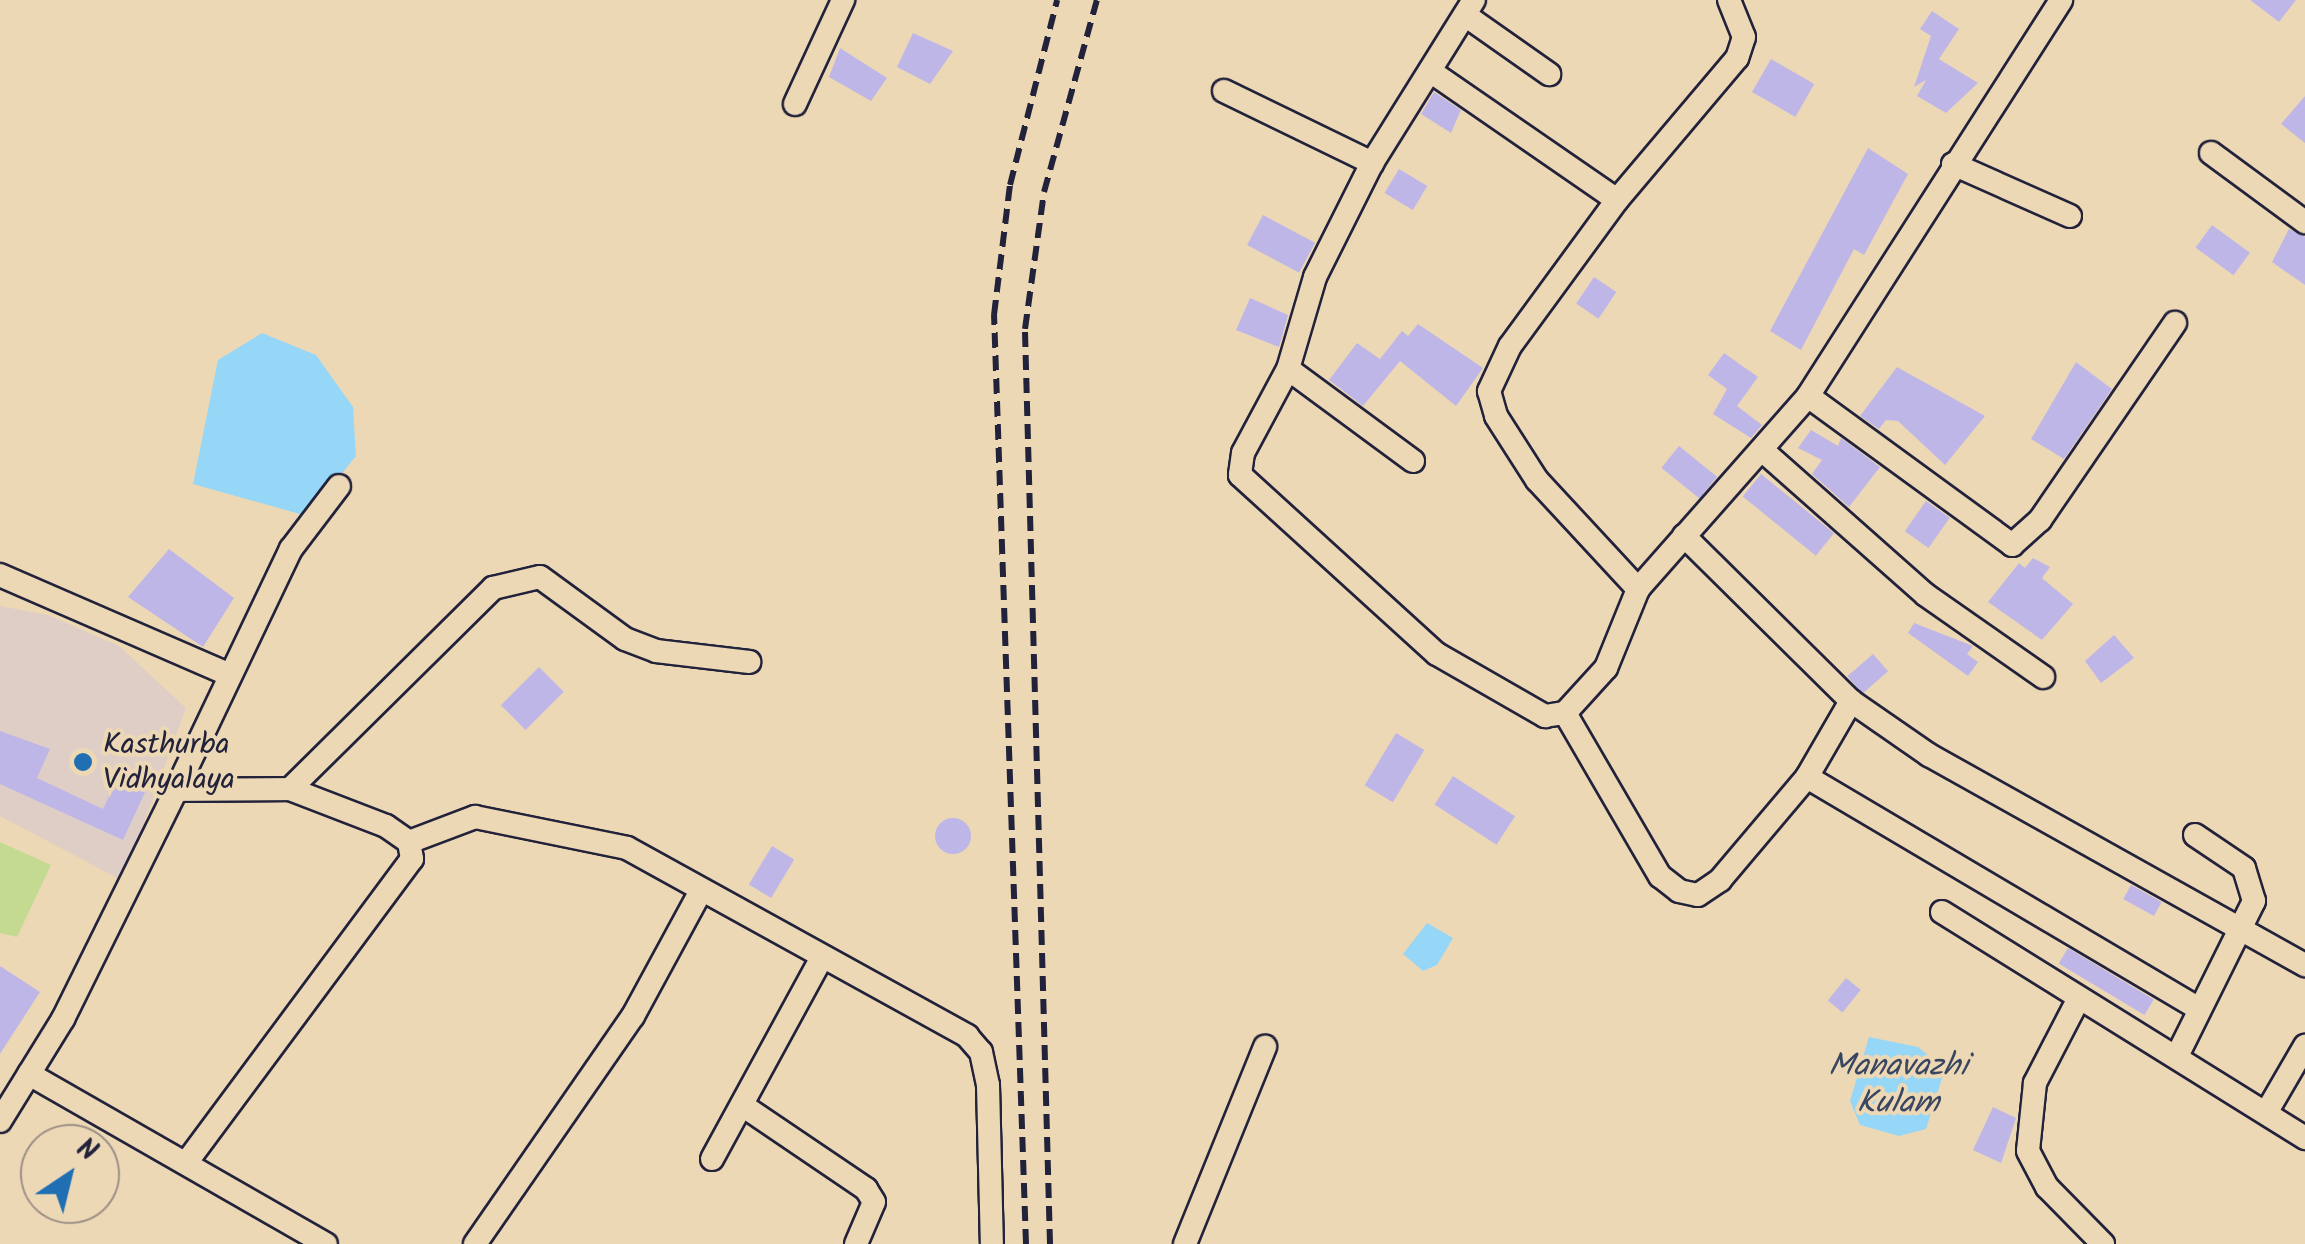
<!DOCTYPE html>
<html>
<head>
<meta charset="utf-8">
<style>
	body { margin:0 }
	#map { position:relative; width:2305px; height:1244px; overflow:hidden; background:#edd8b6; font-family:Kalam,sans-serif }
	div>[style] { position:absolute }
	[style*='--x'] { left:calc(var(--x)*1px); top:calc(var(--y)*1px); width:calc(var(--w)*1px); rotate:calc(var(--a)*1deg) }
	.built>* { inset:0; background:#dfcec5 }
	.green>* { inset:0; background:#c3da90 }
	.water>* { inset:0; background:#96d6f7 }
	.building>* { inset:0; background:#bfb6e8; transform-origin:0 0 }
	.round { border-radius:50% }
	.roads { filter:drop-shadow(2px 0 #22223b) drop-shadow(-2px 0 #22223b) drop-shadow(0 2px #22223b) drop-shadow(0 -2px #22223b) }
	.minor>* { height:22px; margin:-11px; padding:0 11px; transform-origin:11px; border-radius:11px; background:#edd8b6 }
	.rail>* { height:6px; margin-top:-3px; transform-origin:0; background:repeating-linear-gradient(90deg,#22223b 0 15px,transparent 0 23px) }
	.dots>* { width:28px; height:28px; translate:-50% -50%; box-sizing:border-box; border:5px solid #edd8b6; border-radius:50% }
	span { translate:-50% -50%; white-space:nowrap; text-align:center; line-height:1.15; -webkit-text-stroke:8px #edd8b6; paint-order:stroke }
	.poi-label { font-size:30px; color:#22223b }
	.left { translate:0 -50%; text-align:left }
	.water-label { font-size:32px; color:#394661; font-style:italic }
	.north { position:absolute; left:20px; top:1124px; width:100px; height:100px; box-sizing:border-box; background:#edd8b6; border:2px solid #9c8f85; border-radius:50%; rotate:35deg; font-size:28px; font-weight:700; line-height:40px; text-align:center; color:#22223b }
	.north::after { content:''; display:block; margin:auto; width:35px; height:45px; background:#1f6fb2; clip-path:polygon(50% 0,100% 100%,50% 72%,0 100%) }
</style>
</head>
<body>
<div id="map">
	<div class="built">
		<div style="clip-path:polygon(0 606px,48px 615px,119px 646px,186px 708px,123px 881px,0 816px)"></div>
	</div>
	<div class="green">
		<div style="clip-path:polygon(0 842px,51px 865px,17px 937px,0 933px)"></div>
	</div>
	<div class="water">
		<div style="clip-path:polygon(262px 333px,316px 355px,353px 407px,356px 456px,307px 516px,193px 484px,218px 360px)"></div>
		<div style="clip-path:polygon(1427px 923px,1453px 938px,1437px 965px,1423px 971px,1403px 954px)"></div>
		<div style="clip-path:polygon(1869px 1037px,1918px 1047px,1945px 1069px,1926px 1129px,1899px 1136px,1860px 1125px,1850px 1101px)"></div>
	</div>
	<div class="building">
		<div style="clip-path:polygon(2250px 0,2296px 0,2279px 22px)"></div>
		<div style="clip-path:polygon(1932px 11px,1959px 29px,1939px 59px,1978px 83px,1946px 113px,1917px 96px,1926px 80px,1914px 87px,1931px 36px,1920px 29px)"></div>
		<div style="clip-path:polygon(913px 33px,953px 51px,930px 84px,897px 67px)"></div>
		<div style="clip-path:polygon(840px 48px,887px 78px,871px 101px,829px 77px)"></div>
		<div style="left:1771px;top:59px;width:50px;height:38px;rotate:30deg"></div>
		<div style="clip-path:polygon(1434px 92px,1461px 110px,1451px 133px,1421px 114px)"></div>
		<div style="clip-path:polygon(2305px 96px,2305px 143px,2281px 124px)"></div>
		<div style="clip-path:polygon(1868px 148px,1908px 174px,1864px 255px,1854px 249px,1801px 350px,1770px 331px)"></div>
		<div style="left:1399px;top:169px;width:33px;height:28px;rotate:31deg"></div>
		<div style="left:1263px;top:215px;width:59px;height:34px;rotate:28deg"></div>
		<div style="left:2212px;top:225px;width:47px;height:28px;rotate:36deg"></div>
		<div style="clip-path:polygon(2289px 229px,2305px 237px,2305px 285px,2272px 262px)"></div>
		<div style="left:1594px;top:277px;width:27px;height:32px;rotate:34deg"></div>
		<div style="clip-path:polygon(1250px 298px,1288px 315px,1279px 347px,1236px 330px)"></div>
		<div style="clip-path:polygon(1418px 324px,1483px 368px,1456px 406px,1400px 361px,1363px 406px,1329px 380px,1357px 343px,1380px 359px,1402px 331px,1408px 336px)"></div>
		<div style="clip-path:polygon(1724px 353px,1758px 377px,1737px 406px,1762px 425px,1751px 438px,1713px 414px,1727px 389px,1708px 375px)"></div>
		<div style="clip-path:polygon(2076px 362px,2112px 389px,2064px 459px,2031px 439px)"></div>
		<div style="clip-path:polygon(1897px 367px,1985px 416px,1945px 465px,1898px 421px,1886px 420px,1879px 429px,1860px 416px)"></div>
		<div style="clip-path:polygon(1811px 430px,1838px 446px,1841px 438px,1880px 467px,1849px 507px,1812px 474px,1822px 460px,1798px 448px)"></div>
		<div style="left:1679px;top:446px;width:49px;height:28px;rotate:39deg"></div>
		<div style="left:1761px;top:474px;width:94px;height:29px;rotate:39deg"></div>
		<div style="left:1926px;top:501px;width:29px;height:37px;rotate:35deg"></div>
		<div style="clip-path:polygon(169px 549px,234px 598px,203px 647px,128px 597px)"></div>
		<div style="clip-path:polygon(2033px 558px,2050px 567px,2042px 578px,2073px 604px,2042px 640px,1988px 602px,2019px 563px,2025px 568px)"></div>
		<div style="clip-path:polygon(1914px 623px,1973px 646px,1967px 654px,1978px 662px,1968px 676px,1908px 633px)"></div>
		<div style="clip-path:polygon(2114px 635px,2134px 658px,2101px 683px,2085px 661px)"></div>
		<div style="left:1873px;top:654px;width:23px;height:34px;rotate:49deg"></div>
		<div style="left:539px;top:667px;width:35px;height:54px;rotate:45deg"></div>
		<div style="clip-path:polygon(0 731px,50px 749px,37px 778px,103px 809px,117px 779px,145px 792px,123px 840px,0 784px)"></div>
		<div style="left:1396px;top:733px;width:33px;height:61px;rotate:31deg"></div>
		<div style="left:1453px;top:776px;width:74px;height:34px;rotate:33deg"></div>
		<div class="round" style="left:935px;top:818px;width:36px;height:36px"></div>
		<div style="left:772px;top:846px;width:26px;height:45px;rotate:31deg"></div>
		<div style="left:2131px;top:885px;width:35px;height:16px;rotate:29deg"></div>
		<div style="left:2068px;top:948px;width:100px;height:18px;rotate:31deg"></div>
		<div style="clip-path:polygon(0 966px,40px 992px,0 1054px)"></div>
		<div style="left:1846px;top:978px;width:19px;height:29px;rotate:39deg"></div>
		<div style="clip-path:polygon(1993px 1107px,2016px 1118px,2001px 1163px,1973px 1150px)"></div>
	</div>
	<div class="roads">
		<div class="minor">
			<div style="--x:1729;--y:0;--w:40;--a:68"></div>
			<div style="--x:1744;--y:37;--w:22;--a:108"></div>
			<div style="--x:1737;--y:58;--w:186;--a:130.2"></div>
			<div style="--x:1617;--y:200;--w:181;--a:126.2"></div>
			<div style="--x:1510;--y:346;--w:50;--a:115"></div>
			<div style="--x:1489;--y:391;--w:26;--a:74"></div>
			<div style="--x:1496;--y:416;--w:76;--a:57.4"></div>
			<div style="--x:1537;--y:480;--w:149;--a:47.2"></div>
			<div style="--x:1638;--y:589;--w:257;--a:-48.6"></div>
			<div style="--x:1808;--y:396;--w:470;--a:-57.4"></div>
			<div style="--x:1465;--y:15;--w:103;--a:35.1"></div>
			<div style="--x:1430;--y:71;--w:227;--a:34.6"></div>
			<div style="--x:1224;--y:91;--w:165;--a:25.9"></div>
			<div style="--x:795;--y:104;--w:115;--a:-65.2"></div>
			<div style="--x:2211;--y:153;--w:117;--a:36.3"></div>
			<div style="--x:1953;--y:164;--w:128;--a:24"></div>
			<div style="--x:1288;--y:369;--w:96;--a:-73.6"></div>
			<div style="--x:1315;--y:277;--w:127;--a:-63.4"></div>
			<div style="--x:1372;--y:163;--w:192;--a:-58"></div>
			<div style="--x:1808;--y:396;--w:253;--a:36.1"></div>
			<div style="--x:2012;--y:545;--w:38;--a:-42"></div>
			<div style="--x:2040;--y:520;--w:239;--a:-55.6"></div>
			<div style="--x:1762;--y:450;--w:219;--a:41.5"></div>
			<div style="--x:1926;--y:595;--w:143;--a:35"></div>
			<div style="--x:1413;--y:461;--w:155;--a:-143.6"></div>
			<div style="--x:1288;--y:369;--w:95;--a:118.2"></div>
			<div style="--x:1243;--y:453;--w:22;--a:98"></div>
			<div style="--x:1240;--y:475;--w:266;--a:42.3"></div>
			<div style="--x:1437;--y:654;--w:125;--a:29.9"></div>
			<div style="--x:1545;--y:716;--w:20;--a:-9"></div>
			<div style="--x:1565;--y:713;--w:61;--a:-47.7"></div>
			<div style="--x:1606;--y:668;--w:85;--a:-67.9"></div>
			<div style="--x:0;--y:575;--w:249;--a:23.5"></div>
			<div style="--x:1851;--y:701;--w:95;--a:34.7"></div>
			<div style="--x:1929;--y:755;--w:431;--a:29.2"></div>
			<div style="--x:1565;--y:713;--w:189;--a:59.8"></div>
			<div style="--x:1660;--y:876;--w:24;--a:38"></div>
			<div style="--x:1679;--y:891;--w:19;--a:12"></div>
			<div style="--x:1698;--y:895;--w:27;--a:-34"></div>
			<div style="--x:1720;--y:880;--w:135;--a:-49.8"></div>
			<div style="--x:1807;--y:777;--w:88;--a:-59.9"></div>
			<div style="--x:1851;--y:701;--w:235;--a:-135.3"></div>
			<div style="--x:1807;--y:777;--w:456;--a:30.6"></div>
			<div style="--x:176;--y:790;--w:267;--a:-64.5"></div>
			<div style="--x:291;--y:549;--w:79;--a:-52.7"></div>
			<div style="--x:409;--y:842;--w:71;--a:-20.7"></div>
			<div style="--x:475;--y:817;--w:155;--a:11.5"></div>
			<div style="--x:627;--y:848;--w:389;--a:28.9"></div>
			<div style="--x:967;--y:1036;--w:21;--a:49"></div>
			<div style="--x:981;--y:1052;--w:34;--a:78"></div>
			<div style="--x:988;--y:1085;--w:159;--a:88.6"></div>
			<div style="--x:1942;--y:912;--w:428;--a:31.9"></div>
			<div style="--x:2079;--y:998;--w:96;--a:117.4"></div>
			<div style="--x:2035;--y:1083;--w:68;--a:95.9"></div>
			<div style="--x:2028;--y:1151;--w:41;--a:62.2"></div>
			<div style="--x:2047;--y:1187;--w:80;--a:45.5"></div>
			<div style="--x:2178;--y:1054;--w:171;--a:-63.6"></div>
			<div style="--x:2254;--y:901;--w:34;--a:-107"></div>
			<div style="--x:2244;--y:868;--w:59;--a:-146"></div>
			<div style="--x:29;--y:1074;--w:342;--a:29.8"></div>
			<div style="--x:742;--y:1105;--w:150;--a:34.1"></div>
			<div style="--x:866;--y:1189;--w:15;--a:58"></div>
			<div style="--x:874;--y:1202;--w:46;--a:113.2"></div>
			<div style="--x:2266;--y:1113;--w:78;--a:-59.8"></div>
			<div style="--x:0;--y:1121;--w:120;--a:-58.3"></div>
			<div style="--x:63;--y:1019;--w:255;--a:-63.7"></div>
			<div style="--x:176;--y:790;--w:114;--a:-0.5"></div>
			<div style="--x:290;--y:789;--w:286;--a:-44.7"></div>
			<div style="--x:493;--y:588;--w:48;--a:-13.2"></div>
			<div style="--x:540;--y:577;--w:105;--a:36.1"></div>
			<div style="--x:625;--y:639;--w:33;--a:21"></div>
			<div style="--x:656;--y:651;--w:94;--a:6.7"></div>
			<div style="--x:712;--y:1159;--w:230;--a:-61.4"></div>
			<div style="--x:186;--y:1163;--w:379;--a:-53.4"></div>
			<div style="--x:412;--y:859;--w:17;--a:-100"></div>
			<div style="--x:409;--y:842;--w:28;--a:-145"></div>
			<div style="--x:386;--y:826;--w:103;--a:-158.9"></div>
			<div style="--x:475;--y:1244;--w:277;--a:-55.3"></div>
			<div style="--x:633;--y:1016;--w:142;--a:-61.5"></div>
			<div style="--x:1185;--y:1244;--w:213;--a:-67.9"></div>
		</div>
	</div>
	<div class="rail">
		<div style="--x:1026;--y:1244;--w:930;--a:-91.97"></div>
		<div style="--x:994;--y:315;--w:131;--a:-83"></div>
		<div style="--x:1010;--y:185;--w:191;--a:-75.7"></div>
		<div style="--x:1050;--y:1244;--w:915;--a:-91.57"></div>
		<div style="--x:1025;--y:329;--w:138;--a:-82.1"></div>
		<div style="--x:1044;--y:192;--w:199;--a:-74.6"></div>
	</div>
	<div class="dots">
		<div style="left:83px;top:762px;background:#1f6fb2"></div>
	</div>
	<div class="poi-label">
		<span class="left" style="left:103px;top:762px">Kasthurba<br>Vidhyalaya</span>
	</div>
	<div class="water-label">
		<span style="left:1898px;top:1086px">Manavazhi<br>Kulam</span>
	</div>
	<div class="north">N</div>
</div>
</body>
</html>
